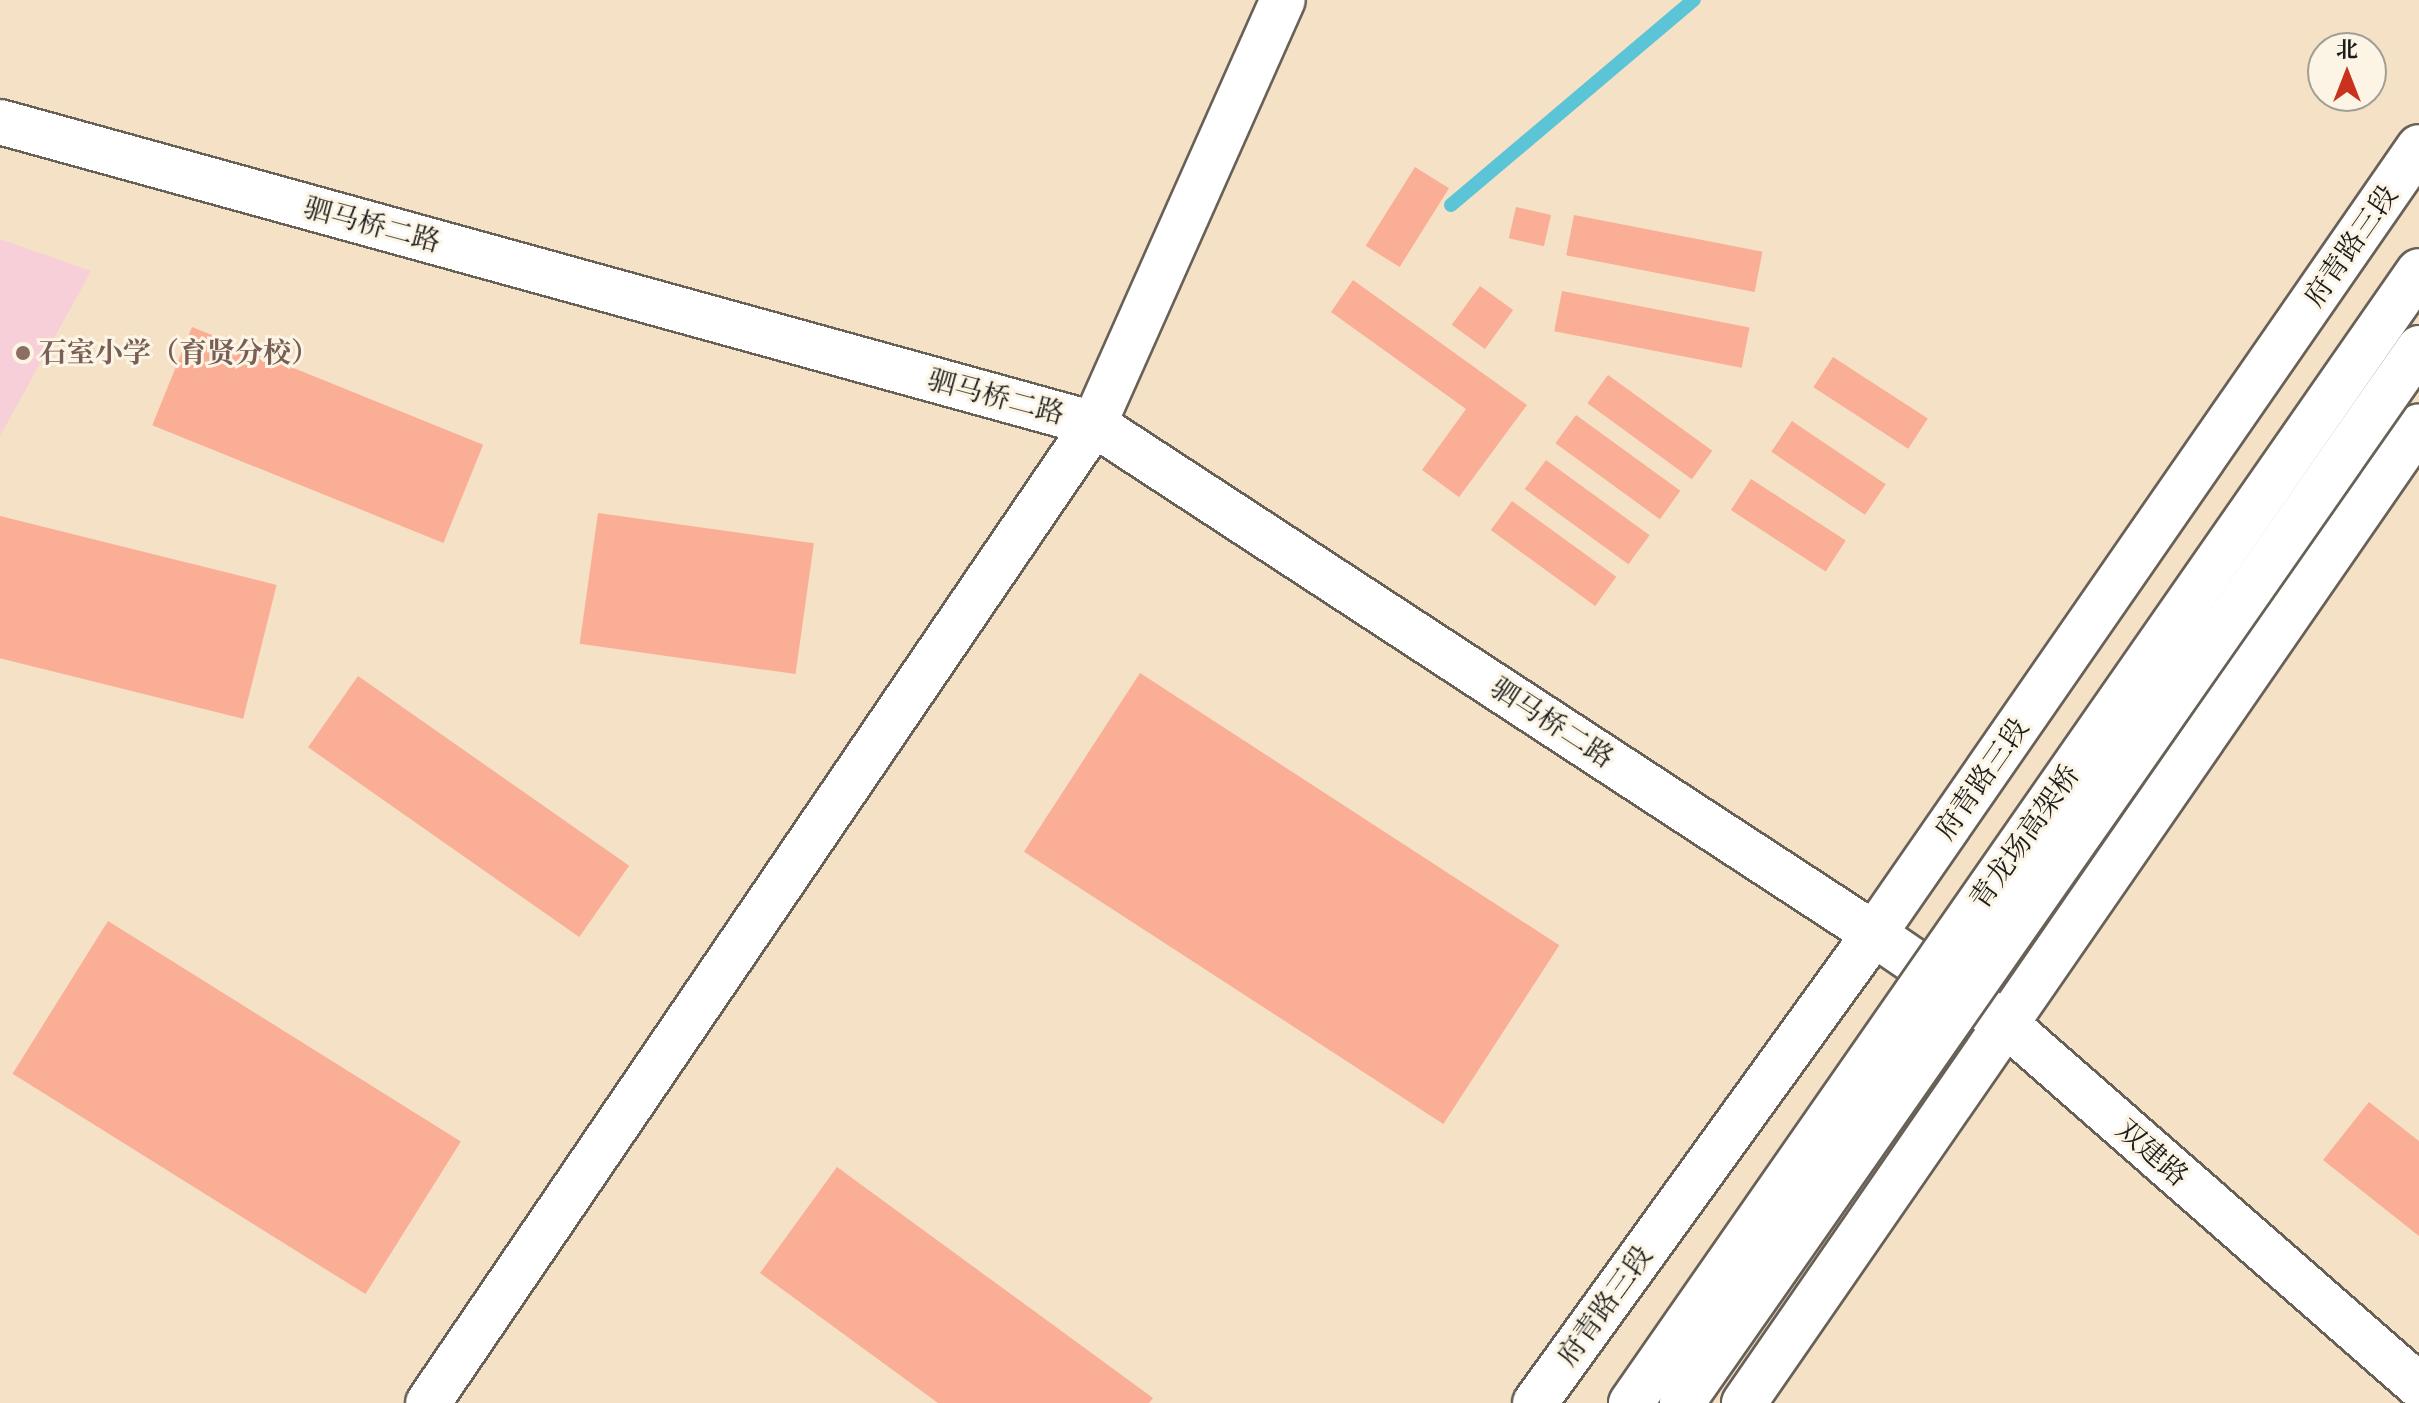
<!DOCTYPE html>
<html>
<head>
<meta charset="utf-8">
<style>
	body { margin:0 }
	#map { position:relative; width:2419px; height:1403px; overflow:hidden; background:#f5e1c6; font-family:"IM FELL Great Primer","Noto Serif SC",serif }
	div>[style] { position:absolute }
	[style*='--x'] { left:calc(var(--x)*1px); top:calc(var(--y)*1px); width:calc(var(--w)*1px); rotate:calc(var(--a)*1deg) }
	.built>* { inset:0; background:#f6cfd9 }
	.stream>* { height:14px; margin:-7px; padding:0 7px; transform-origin:7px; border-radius:7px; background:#5bc4d7 }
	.building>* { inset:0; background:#faae95; transform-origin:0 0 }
	.roads { filter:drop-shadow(2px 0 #686158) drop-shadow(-2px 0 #686158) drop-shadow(0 2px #686158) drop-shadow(0 -2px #686158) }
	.street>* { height:44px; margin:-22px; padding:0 22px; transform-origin:22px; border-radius:22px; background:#fff }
	.secondary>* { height:44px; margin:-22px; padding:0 22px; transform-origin:22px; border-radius:22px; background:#fff }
	.primary>* { height:44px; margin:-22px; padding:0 22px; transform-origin:22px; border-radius:22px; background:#fff }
	.bridges { filter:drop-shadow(2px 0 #686158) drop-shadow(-2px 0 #686158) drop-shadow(0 2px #686158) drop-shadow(0 -2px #686158) }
	.highway-bridge>* { height:44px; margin:-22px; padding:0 22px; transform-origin:22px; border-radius:22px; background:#fff }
	.dots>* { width:22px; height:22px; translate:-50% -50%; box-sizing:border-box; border:4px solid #fcf5e5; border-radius:50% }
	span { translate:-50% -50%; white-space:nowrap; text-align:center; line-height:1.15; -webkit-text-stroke:6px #fcf5e5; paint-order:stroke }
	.street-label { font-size:28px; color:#1c1c1c }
	.education-label { font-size:28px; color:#785e54; font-weight:700 }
	.left { translate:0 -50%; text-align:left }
	.north { position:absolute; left:2307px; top:32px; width:80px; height:80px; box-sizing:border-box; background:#fcf5e5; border:2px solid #a29e95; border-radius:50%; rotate:0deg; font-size:22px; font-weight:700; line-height:32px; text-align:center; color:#1c1c1c }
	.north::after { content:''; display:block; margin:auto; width:28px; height:36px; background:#c8321e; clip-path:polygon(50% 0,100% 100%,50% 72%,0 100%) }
</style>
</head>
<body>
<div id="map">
	<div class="built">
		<div style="clip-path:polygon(0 239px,91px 271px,0 436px)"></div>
	</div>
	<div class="stream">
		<div style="--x:1451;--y:205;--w:318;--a:-40.2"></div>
	</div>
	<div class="building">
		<div style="left:1415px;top:167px;width:40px;height:93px;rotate:32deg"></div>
		<div style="left:1516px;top:207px;width:36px;height:32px;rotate:13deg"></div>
		<div style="left:1574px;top:215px;width:192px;height:41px;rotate:11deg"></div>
		<div style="clip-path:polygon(1353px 280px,1527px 405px,1459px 497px,1422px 470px,1466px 409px,1331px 312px)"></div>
		<div style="left:1480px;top:286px;width:41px;height:48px;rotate:36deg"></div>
		<div style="left:1562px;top:291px;width:191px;height:41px;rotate:11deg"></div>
		<div style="left:192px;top:327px;width:314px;height:106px;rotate:22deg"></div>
		<div style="left:1833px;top:357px;width:113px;height:36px;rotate:33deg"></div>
		<div style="left:1608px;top:375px;width:129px;height:35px;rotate:36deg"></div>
		<div style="left:1576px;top:415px;width:129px;height:35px;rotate:36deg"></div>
		<div style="left:1792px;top:421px;width:113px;height:37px;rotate:34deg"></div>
		<div style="left:1546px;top:460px;width:128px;height:36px;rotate:36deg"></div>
		<div style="left:1751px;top:479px;width:113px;height:37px;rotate:33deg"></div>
		<div style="left:1512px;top:501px;width:129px;height:36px;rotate:36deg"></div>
		<div style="left:598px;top:513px;width:218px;height:132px;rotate:8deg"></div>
		<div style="left:0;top:516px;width:285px;height:138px;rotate:14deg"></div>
		<div style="left:1140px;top:673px;width:500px;height:213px;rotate:33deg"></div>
		<div style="left:358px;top:676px;width:331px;height:87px;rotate:35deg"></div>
		<div style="left:108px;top:921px;width:416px;height:180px;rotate:32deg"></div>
		<div style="clip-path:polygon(2369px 1102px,2419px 1141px,2419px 1236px,2323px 1160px)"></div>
		<div style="clip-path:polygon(837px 1167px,1153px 1398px,1149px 1403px,938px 1403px,760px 1273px)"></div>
	</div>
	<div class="roads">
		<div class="street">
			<div style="--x:0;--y:122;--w:1135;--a:15.43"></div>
			<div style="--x:1094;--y:424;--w:932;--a:33.18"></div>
			<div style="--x:428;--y:1403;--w:1184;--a:-55.77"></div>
			<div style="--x:1094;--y:424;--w:464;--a:-66"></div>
		</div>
		<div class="secondary">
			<div style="--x:1874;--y:934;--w:160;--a:34.3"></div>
			<div style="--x:2006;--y:1024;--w:549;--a:41.23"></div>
		</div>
		<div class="primary">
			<div style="--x:1535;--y:1403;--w:579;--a:-54.14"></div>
			<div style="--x:1874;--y:934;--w:957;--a:-55.3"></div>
			<div style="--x:1744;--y:1403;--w:1187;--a:-55.36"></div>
		</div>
	</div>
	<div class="bridges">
		<div class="highway-bridge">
			<div style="--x:1631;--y:1403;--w:1379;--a:-55.16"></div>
			<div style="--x:1682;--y:1403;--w:1287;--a:-55.06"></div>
		</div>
	</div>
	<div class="dots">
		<div style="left:23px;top:353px;background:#8d6e63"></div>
	</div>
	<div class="street-label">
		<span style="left:372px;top:225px;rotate:15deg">驷马桥二路</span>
		<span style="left:2351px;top:246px;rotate:-55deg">府青路三段</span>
		<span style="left:996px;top:397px;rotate:15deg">驷马桥二路</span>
		<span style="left:1552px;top:723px;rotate:33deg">驷马桥二路</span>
		<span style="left:1982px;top:779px;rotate:-55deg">府青路三段</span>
		<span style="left:2025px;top:837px;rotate:-55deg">青龙场高架桥</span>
		<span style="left:2152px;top:1153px;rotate:41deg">双建路</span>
		<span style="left:1605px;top:1306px;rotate:-54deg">府青路三段</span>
	</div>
	<div class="education-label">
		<span class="left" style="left:39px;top:353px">石室小学（育贤分校）</span>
	</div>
	<div class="north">北</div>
</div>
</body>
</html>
